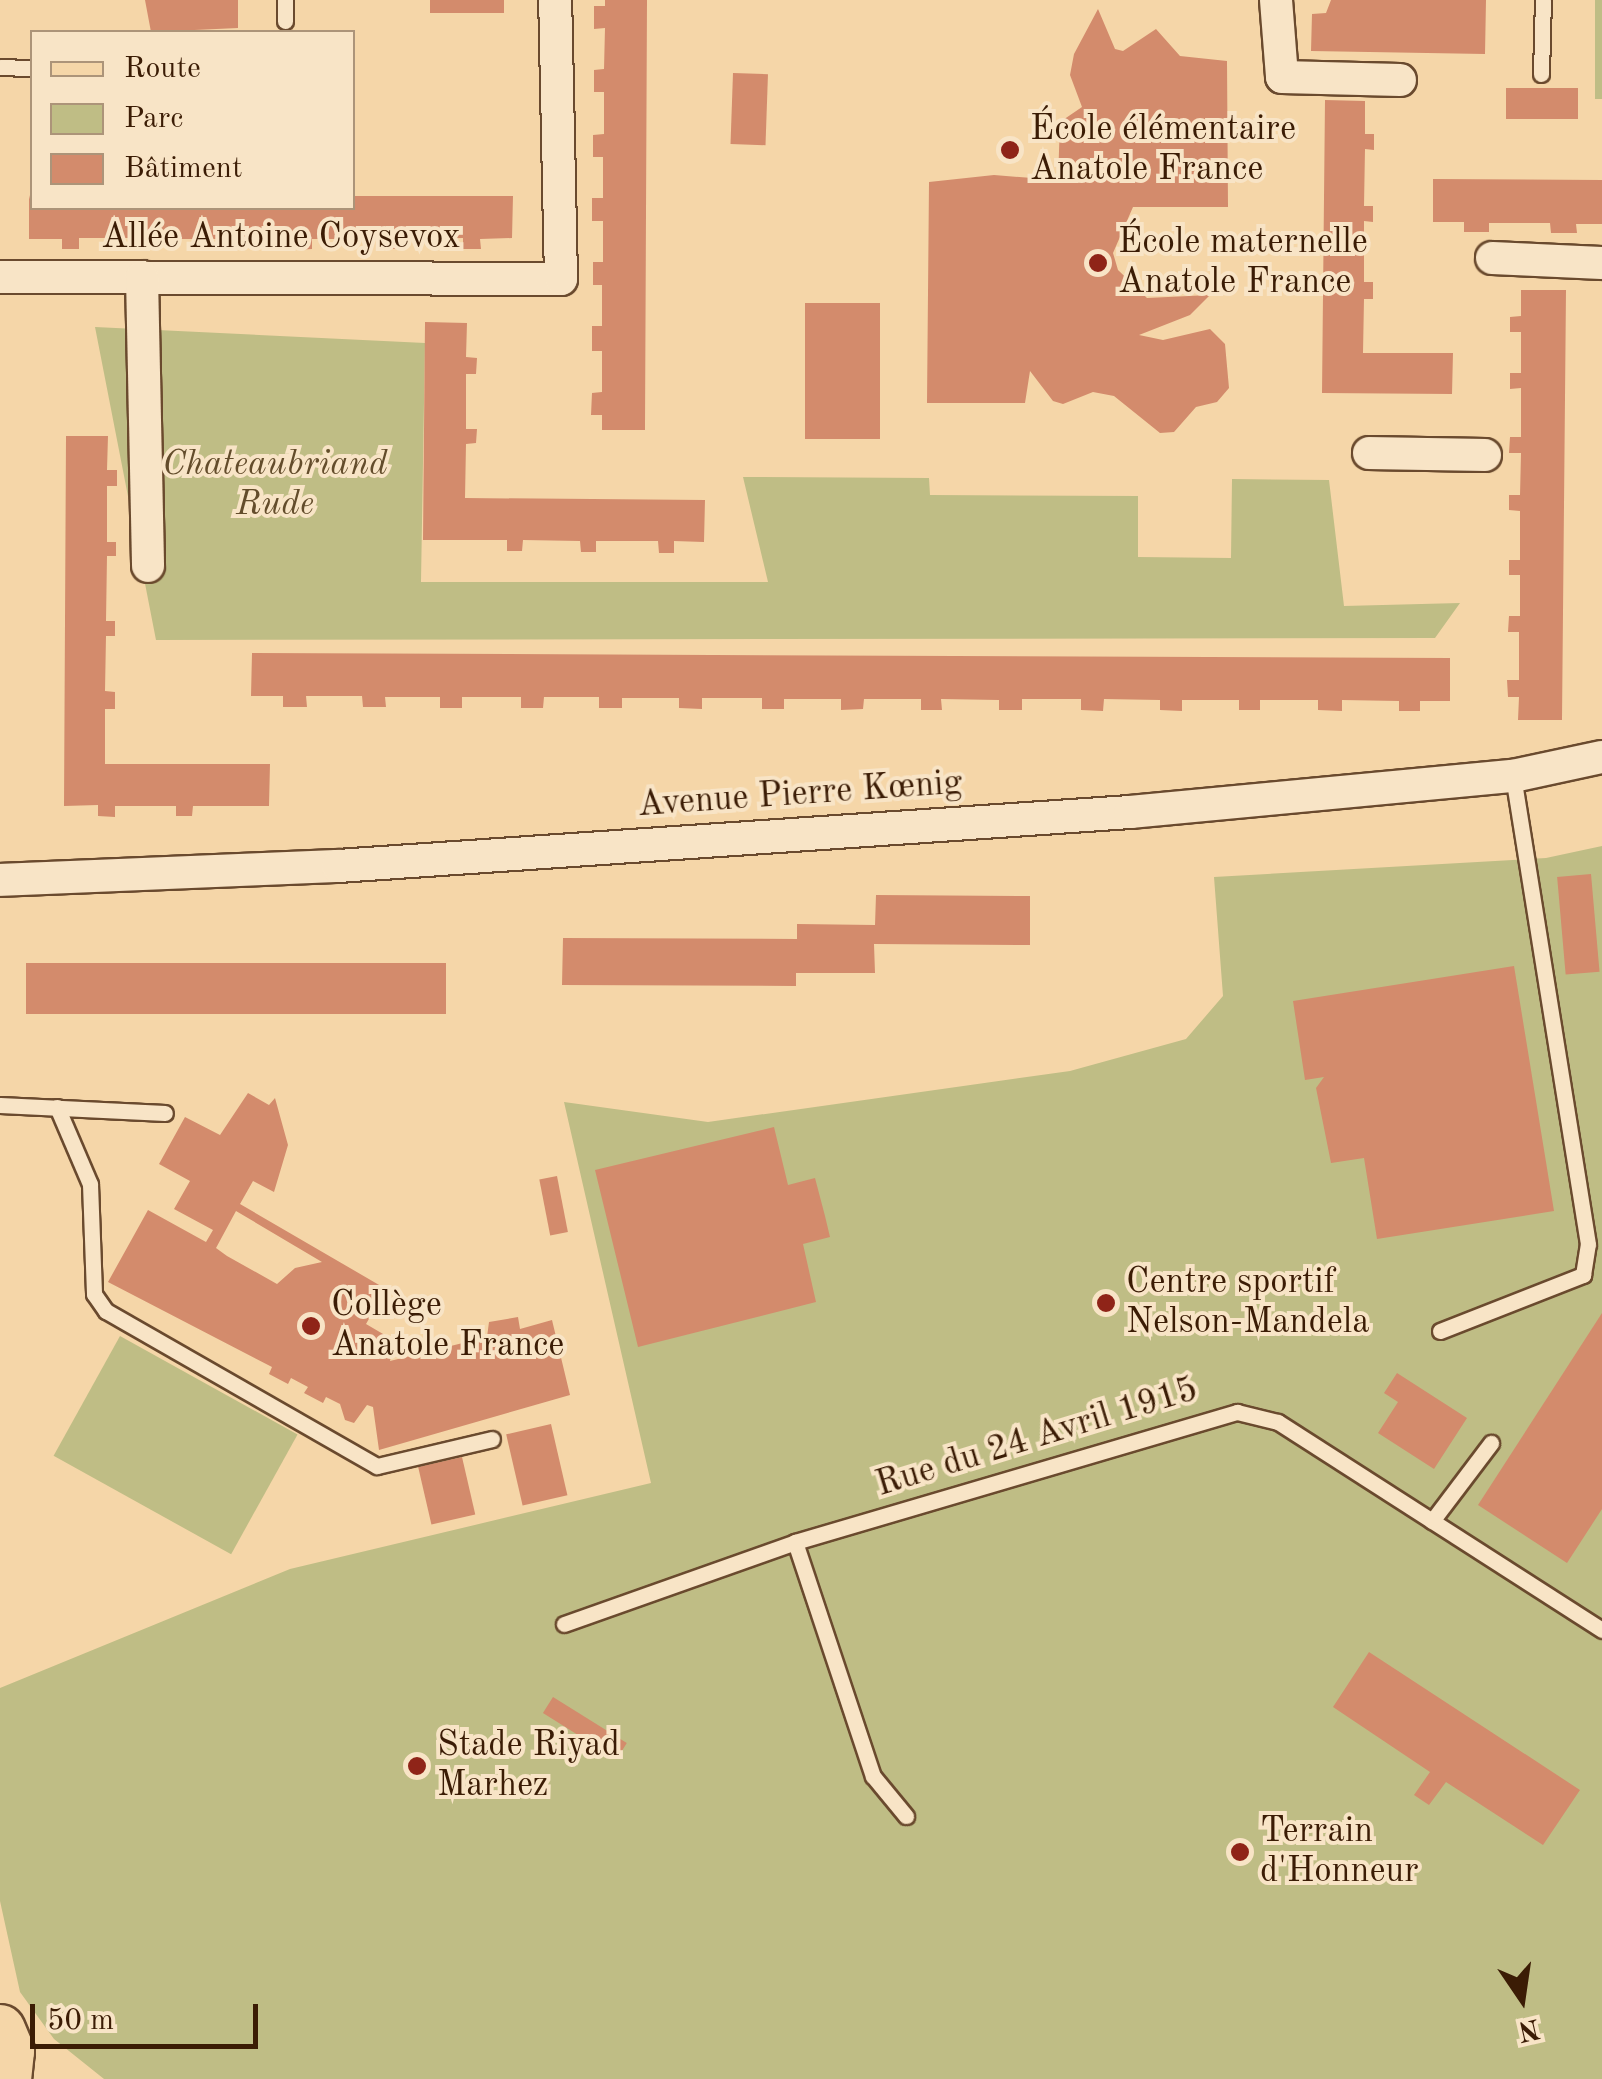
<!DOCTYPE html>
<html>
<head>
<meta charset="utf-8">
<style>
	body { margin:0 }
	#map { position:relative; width:1602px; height:2079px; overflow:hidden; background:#f5d6a8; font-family:"Old Standard TT",serif }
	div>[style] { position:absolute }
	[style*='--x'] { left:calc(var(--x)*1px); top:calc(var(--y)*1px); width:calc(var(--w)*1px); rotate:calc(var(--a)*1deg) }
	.green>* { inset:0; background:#bfbd85; transform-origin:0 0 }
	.building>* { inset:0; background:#d38b6c; transform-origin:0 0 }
	.roads { filter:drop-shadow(2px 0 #6a4a2e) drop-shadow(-2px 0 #6a4a2e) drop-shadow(0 2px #6a4a2e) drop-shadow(0 -2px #6a4a2e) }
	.service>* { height:15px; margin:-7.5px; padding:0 7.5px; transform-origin:7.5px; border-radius:7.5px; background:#f8e4c6 }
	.minor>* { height:32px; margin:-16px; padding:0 16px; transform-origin:16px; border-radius:16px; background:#f8e4c6 }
	.primary>* { height:50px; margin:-25px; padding:0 25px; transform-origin:25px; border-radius:25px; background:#f5d6a8 }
	.dots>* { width:28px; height:28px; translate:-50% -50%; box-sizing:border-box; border:5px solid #f8e4c6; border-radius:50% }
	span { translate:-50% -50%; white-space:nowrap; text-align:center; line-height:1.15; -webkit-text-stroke:8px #f8e4c6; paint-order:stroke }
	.poi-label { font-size:35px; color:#3b1c05 }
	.left { translate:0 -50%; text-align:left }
	.street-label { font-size:35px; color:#3b1c05 }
	.park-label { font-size:35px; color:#634c2b; font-style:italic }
	.legend { position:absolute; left:30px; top:30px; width:325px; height:180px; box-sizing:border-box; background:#f8e4c6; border:2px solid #ac9479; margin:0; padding:12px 18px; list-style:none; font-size:30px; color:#3b1c05 }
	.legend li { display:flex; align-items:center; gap:20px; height:50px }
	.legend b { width:50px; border:2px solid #ac9479 }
	.north { position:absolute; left:1472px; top:1949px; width:100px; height:100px; -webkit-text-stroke:8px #f8e4c6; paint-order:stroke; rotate:167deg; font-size:28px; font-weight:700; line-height:40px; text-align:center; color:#3b1c05 }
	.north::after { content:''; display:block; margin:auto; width:35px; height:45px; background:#3b1c05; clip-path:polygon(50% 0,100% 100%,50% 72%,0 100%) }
	.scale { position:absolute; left:30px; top:2004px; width:228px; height:45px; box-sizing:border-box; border:5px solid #3b1c05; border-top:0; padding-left:12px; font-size:30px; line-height:35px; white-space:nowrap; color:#3b1c05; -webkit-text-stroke:8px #f8e4c6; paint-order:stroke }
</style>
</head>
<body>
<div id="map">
	<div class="green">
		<div style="left:1595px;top:0;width:7px;height:99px"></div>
		<div style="clip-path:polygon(95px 327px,425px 343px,421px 582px,768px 582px,743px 477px,929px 478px,930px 495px,1138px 496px,1138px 557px,1231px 558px,1232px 479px,1329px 480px,1344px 606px,1460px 603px,1435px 638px,156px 640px)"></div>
		<div style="clip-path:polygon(1602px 846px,1602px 2079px,104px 2079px,54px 2039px,20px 1992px,0 1901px,0 1688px,290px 1569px,651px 1483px,564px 1102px,708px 1122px,1070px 1071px,1186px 1039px,1223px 996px,1214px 877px,1546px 858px)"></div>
		<div style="left:120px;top:1336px;width:203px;height:137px;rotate:29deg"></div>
	</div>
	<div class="building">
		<div style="clip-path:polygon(145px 0,238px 0,238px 28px,151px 32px)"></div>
		<div style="left:430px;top:0;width:74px;height:13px"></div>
		<div style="clip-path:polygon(605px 0,647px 0,645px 430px,602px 430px,602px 415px,591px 415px,592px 393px,602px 392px,602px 351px,592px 351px,592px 326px,602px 326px,602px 285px,593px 285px,593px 262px,603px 262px,603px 221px,592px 221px,592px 198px,603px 198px,603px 157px,593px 157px,593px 135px,604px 134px,604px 92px,594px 92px,594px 70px,604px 69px,605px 28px,594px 29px,594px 6px,605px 6px)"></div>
		<div style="clip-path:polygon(1331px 0,1486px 0,1485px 54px,1311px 51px,1312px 14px,1326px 13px)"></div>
		<div style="clip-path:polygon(1098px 9px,1115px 49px,1123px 51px,1156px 29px,1180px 56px,1227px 61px,1228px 207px,1133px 207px,1113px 253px,1118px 270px,1147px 298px,1210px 295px,1190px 315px,1139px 335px,1163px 340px,1210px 329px,1225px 344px,1229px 388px,1217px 402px,1196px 407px,1174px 432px,1160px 433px,1114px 396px,1093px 392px,1063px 404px,1053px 401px,1030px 371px,1025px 403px,927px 403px,929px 182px,994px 175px,1058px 180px,1060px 122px,1082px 107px,1070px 75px,1074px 54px)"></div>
		<div style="left:733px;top:73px;width:35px;height:71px;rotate:2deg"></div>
		<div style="left:1506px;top:88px;width:72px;height:31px"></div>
		<div style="clip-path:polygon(1325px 100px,1365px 101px,1365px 134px,1374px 134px,1374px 150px,1365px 149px,1364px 206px,1373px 206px,1373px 222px,1364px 221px,1364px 282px,1373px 282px,1373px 299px,1364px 299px,1363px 353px,1453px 353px,1452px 394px,1322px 393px)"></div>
		<div style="clip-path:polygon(1433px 179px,1602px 180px,1602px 224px,1576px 224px,1577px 233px,1551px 233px,1550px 223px,1489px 223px,1489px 232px,1464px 232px,1464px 222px,1433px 222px)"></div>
		<div style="clip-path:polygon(29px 195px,32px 208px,352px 208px,352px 196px,513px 196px,512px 238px,480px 239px,481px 249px,463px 249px,463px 238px,400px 239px,400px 249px,384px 249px,384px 239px,312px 239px,312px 249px,296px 250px,296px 239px,240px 239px,240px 249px,223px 249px,223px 239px,158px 239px,158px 249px,142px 249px,142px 238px,79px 238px,79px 249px,62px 249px,62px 239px,29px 239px)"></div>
		<div style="clip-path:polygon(1521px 290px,1566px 290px,1562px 720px,1518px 720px,1519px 697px,1508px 697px,1507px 680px,1519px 680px,1519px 632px,1508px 632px,1509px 616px,1520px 616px,1520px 575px,1509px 575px,1509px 560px,1520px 560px,1520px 511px,1509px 510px,1509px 495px,1520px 495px,1521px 453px,1509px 453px,1510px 437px,1521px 437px,1521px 388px,1510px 389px,1510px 373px,1521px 373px,1521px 332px,1510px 332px,1510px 317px,1521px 316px)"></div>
		<div style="left:880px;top:303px;width:136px;height:75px;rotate:90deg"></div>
		<div style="clip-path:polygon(425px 322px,467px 323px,466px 357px,477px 358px,476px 374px,466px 374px,466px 429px,477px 429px,476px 443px,466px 444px,465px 498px,705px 500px,704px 542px,674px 541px,674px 553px,659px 553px,658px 541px,596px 541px,596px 552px,581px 552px,580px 541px,523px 540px,522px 551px,507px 551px,507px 540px,423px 540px)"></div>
		<div style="clip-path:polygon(66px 436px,108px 436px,107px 470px,117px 470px,117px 486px,107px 486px,107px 542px,116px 542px,116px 556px,107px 556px,106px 621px,115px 621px,115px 636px,106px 636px,105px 691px,115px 692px,115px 709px,105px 709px,105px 764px,270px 764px,269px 806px,193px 806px,192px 816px,176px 816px,176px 806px,115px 806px,115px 817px,98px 816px,98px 805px,64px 806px)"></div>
		<div style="clip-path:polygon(252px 653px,1450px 658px,1450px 701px,1420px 701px,1420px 711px,1399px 711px,1399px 701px,1342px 700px,1342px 711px,1318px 710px,1318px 700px,1260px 700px,1260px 710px,1239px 710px,1239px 700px,1182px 700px,1182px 711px,1160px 710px,1160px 700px,1104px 699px,1103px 711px,1081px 710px,1081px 699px,1022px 699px,1022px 710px,999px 710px,999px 700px,941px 699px,942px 710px,921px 710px,921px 699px,864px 699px,863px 709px,841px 710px,841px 699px,784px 699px,784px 709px,762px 709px,762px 698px,702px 698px,702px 709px,679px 708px,679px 698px,622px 698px,622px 708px,599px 708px,599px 697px,544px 697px,543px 708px,521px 708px,521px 697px,462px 697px,462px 708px,440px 708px,440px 697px,385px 697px,386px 707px,363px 707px,362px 696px,306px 696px,307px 707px,283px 707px,283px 696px,251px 696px)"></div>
		<div style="left:1591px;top:874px;width:98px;height:34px;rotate:85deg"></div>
		<div style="clip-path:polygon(876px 895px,1030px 896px,1030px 945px,874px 944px,875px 973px,796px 973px,796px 986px,562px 985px,563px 938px,797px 939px,797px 924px,875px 925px)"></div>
		<div style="left:26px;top:963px;width:420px;height:51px"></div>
		<div style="clip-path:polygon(1514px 966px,1554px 1211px,1377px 1239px,1364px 1158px,1331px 1163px,1316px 1088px,1324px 1077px,1305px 1080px,1293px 1001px)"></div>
		<div style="clip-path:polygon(evenodd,248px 1093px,269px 1105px,275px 1098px,288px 1145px,274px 1192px,253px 1181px,240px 1204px,386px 1289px,366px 1324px,395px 1341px,390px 1361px,487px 1337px,489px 1322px,518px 1317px,520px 1329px,552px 1320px,570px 1395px,379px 1450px,373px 1407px,367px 1405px,354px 1423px,345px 1420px,340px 1404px,326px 1397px,323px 1403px,304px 1393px,308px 1387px,291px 1378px,288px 1384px,269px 1374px,272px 1367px,108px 1282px,148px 1210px,206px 1242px,213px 1230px,174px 1209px,190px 1181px,159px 1164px,185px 1117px,220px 1135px,248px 1093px,236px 1211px,322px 1262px,295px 1268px,277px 1284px,227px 1256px,216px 1248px,236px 1211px)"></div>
		<div style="clip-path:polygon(774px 1127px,788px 1185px,815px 1178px,825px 1216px,830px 1237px,803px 1244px,816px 1302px,638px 1347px,595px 1170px)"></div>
		<div style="left:557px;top:1176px;width:57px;height:18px;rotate:79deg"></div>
		<div style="clip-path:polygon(1602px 1313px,1602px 1509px,1567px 1563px,1478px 1505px)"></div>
		<div style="clip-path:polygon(1397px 1373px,1467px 1418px,1434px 1469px,1378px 1433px,1398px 1402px,1384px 1393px)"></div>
		<div style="left:551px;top:1424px;width:73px;height:46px;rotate:77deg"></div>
		<div style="left:462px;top:1457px;width:59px;height:45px;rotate:77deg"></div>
		<div style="clip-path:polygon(1369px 1652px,1580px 1790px,1543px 1845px,1446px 1782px,1429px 1805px,1414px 1795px,1430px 1772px,1333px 1707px)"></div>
		<div style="left:553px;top:1697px;width:87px;height:19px;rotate:32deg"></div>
	</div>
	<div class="roads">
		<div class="service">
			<div style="--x:285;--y:0;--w:21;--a:90"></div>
			<div style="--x:0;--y:67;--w:32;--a:2"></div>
			<div style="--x:1541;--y:74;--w:74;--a:-88.5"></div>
			<div style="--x:0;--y:1105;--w:165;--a:2.8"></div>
			<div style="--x:57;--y:1107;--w:84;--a:66.8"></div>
			<div style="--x:90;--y:1184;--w:110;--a:87.9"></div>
			<div style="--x:94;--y:1294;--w:21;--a:55"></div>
			<div style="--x:106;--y:1311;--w:312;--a:29.8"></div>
			<div style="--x:377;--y:1466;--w:118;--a:-13.2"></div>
			<div style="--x:1440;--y:1331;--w:154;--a:-21.4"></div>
			<div style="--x:1583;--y:1275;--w:31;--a:-81"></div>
			<div style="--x:1588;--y:1244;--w:474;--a:-99.1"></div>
			<div style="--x:1432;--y:1521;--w:98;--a:-52.9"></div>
			<div style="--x:795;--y:1542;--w:247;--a:71.6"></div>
			<div style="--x:873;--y:1776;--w:52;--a:50.5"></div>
			<div style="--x:564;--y:1624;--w:245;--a:-19.5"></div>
			<div style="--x:795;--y:1542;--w:461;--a:-16.4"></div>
			<div style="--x:1237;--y:1412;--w:42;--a:13.7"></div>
			<div style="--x:1278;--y:1422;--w:385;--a:32.7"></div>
		</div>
		<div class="minor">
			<div style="--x:1276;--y:0;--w:77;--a:85.5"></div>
			<div style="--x:1282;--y:77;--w:118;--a:1.5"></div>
			<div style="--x:1492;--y:258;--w:110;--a:2.6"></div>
			<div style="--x:0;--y:277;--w:561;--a:0.2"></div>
			<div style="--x:561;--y:279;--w:279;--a:-91.2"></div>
			<div style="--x:142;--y:277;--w:289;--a:88.8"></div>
			<div style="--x:1369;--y:453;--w:116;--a:1"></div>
			<div style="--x:0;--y:880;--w:338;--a:-2.4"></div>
			<div style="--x:338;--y:866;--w:794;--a:-3.9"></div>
			<div style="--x:1130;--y:812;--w:385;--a:-5.4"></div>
			<div style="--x:1513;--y:776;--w:91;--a:-12.1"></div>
		</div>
		<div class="primary">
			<div style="--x:0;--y:2030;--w:23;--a:67"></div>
			<div style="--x:9;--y:2051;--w:28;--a:96"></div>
		</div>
	</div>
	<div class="dots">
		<div style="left:1010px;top:150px;background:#8f2418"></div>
		<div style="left:1098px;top:263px;background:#8f2418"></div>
		<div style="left:1106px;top:1303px;background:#8f2418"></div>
		<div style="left:311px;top:1326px;background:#8f2418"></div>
		<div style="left:417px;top:1766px;background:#8f2418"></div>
		<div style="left:1240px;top:1852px;background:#8f2418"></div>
	</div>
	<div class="poi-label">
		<span class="left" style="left:1030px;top:150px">École élémentaire<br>Anatole France</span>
		<span class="left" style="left:1118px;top:263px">École maternelle<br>Anatole France</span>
		<span class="left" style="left:1126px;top:1303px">Centre sportif<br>Nelson-Mandela</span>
		<span class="left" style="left:331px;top:1326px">Collège<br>Anatole France</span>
		<span class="left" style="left:437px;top:1766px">Stade Riyad<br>Marhez</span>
		<span class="left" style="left:1260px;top:1852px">Terrain<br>d'Honneur</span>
	</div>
	<div class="street-label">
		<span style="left:281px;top:238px">Allée Antoine Coysevox</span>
		<span style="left:800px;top:795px;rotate:-4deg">Avenue Pierre Kœnig</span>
		<span style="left:1037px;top:1438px;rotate:-17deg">Rue du 24 Avril 1915</span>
	</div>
	<div class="park-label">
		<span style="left:275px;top:485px">Chateaubriand<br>Rude</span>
	</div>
	<ul class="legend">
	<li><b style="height:12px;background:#f5d6a8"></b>Route</li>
	<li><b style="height:28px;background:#bfbd85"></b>Parc</li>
	<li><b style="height:28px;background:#d38b6c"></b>Bâtiment</li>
	</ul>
	<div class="north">N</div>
	<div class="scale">50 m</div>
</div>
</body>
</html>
